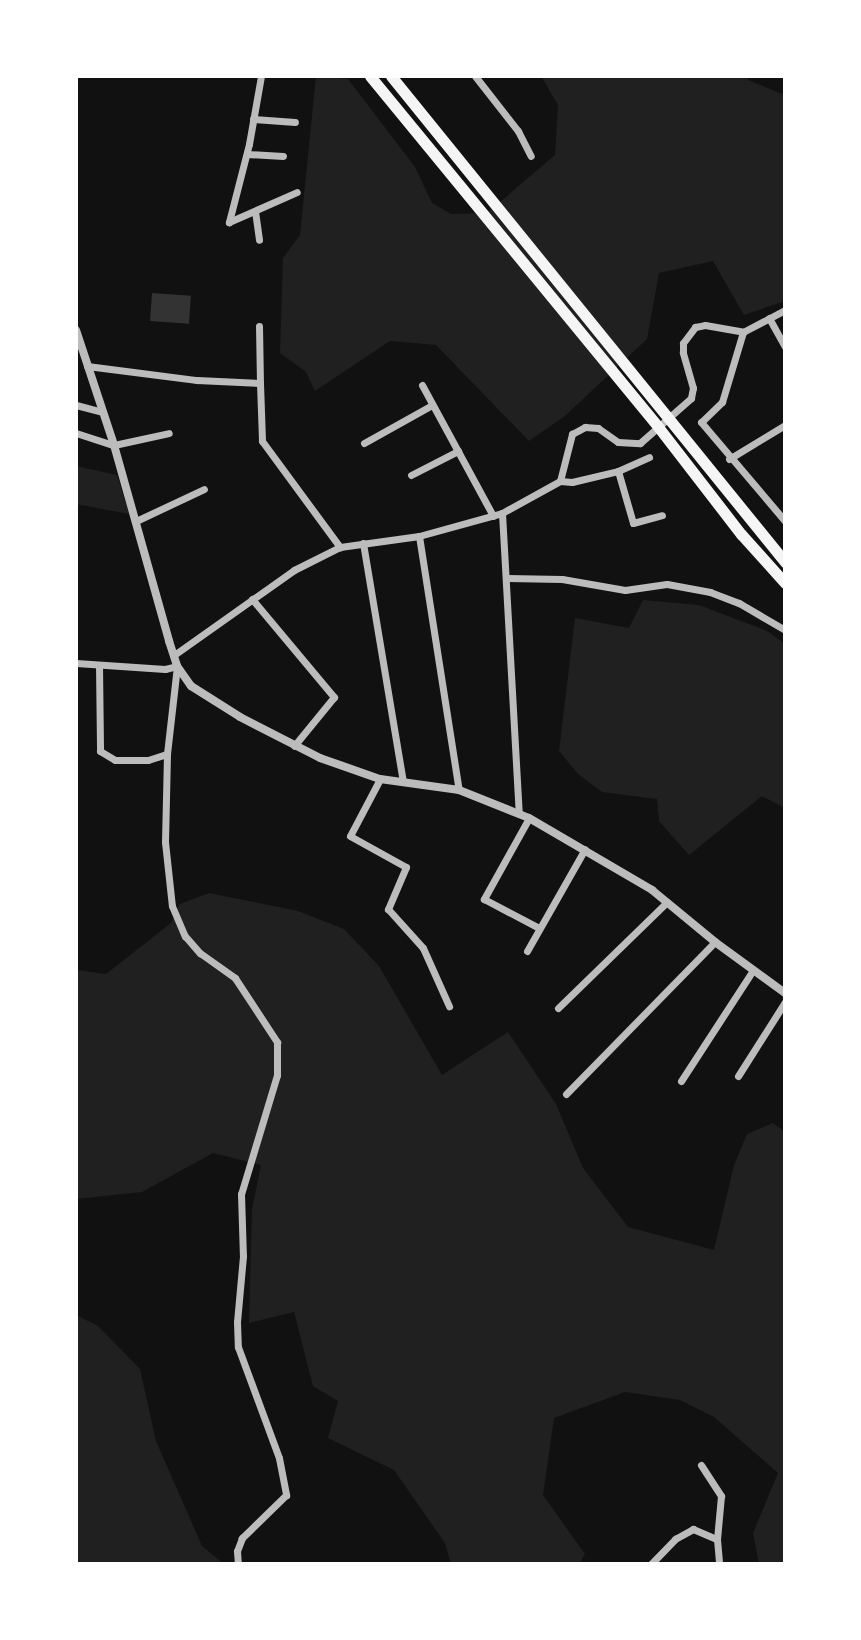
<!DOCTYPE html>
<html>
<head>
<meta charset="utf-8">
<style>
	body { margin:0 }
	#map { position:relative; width:861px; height:1640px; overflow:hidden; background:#111; font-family:Ubuntu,sans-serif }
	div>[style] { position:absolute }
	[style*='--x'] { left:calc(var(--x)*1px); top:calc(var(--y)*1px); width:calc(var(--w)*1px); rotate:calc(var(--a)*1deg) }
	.green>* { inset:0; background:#202020 }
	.water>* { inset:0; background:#333; transform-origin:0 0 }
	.minor>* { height:7px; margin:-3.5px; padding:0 3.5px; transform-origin:3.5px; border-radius:3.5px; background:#bcbcbc }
	.tertiary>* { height:8px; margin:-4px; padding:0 4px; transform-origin:4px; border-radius:4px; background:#bcbcbc }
	.primary>* { height:11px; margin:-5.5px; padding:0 5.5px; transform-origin:5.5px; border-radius:5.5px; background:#f5f5f5 }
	span { translate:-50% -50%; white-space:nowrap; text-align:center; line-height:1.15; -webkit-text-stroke:8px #fff; paint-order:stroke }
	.frame { position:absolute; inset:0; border:78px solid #fff; pointer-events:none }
</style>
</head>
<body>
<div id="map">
	<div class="green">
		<div style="clip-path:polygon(316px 76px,348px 79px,415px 167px,432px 203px,451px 214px,487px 213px,555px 155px,558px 105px,541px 76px,747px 76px,748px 80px,785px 95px,785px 301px,744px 315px,713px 261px,659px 273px,647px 339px,565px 416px,529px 441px,436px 345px,390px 341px,315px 391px,306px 372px,280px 353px,283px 258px,300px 235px)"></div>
		<div style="clip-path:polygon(76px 466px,117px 475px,129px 514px,76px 504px)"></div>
		<div style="clip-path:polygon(643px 600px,699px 605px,767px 631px,785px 644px,785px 808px,762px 796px,689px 855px,659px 821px,657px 799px,602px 792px,578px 774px,559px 751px,575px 618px,629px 628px)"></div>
		<div style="clip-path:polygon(209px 893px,298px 911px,344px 929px,379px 966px,442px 1075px,508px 1032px,556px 1104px,583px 1168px,628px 1227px,714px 1250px,734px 1165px,747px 1134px,773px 1123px,785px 1132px,785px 1564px,759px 1564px,753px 1533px,778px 1473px,714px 1417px,680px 1400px,625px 1392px,554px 1418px,543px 1495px,585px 1554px,579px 1564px,451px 1564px,445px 1543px,394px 1470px,328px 1438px,338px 1401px,313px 1386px,294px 1312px,249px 1323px,252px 1209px,261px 1165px,213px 1153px,142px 1192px,76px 1199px,76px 970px,106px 974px,171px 923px,180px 904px)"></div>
		<div style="clip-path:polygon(76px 1315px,98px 1326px,140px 1369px,156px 1441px,202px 1546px,224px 1564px,76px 1564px)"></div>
	</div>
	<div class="water">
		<div style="left:152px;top:293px;width:39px;height:28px;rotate:4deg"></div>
	</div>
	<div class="minor">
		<div style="--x:261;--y:76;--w:69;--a:100"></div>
		<div style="--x:249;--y:144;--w:81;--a:104.4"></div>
		<div style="--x:229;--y:222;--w:74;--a:-23.8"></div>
		<div style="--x:475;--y:76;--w:70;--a:52"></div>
		<div style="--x:518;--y:131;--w:28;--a:63"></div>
		<div style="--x:253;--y:119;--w:42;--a:4.1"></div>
		<div style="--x:247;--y:154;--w:36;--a:3"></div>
		<div style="--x:255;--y:211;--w:29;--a:82"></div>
		<div style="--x:769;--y:318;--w:33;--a:61"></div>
		<div style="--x:259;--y:326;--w:57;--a:89"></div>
		<div style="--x:743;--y:332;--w:73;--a:106.7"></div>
		<div style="--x:722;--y:402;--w:29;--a:136"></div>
		<div style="--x:701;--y:422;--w:130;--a:49.7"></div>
		<div style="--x:87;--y:366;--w:111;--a:7.3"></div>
		<div style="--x:197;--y:380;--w:63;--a:2.7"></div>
		<div style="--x:260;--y:383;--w:58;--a:88"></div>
		<div style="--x:262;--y:441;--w:132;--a:53.7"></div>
		<div style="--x:422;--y:385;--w:149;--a:61.5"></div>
		<div style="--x:76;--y:405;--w:27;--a:15"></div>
		<div style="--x:76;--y:433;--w:40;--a:18"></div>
		<div style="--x:114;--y:445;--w:56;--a:-12.3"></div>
		<div style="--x:364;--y:443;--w:78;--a:-29.2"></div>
		<div style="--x:729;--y:459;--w:66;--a:-31.3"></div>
		<div style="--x:618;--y:471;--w:54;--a:73.9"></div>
		<div style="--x:633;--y:523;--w:30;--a:-15"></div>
		<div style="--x:411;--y:475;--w:53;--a:-27.1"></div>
		<div style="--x:560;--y:481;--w:49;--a:-75.7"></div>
		<div style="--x:572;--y:434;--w:15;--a:-28"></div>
		<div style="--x:585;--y:427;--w:13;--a:4"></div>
		<div style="--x:598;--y:428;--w:24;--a:35"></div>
		<div style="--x:618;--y:442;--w:22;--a:3"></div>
		<div style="--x:640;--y:443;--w:68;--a:-41.4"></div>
		<div style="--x:691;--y:398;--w:10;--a:-79"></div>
		<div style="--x:693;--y:388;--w:37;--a:-106"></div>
		<div style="--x:683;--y:352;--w:9;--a:-90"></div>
		<div style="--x:683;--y:343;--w:20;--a:-53"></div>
		<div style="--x:695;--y:327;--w:10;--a:-11"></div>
		<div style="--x:705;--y:325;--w:39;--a:10"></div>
		<div style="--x:743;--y:332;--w:47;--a:-27.6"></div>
		<div style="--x:502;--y:513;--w:300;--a:86.8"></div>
		<div style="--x:136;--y:521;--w:75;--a:-25.2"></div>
		<div style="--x:419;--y:536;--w:257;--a:81.1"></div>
		<div style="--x:363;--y:543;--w:242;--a:80.5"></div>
		<div style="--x:507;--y:578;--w:55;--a:1"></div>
		<div style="--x:562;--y:579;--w:64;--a:9.9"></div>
		<div style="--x:625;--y:590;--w:42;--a:-8.1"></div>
		<div style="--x:667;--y:584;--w:44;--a:10.5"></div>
		<div style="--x:710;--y:592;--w:31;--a:21"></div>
		<div style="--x:739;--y:603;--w:53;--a:30.4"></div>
		<div style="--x:252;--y:599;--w:128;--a:50.1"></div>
		<div style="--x:334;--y:697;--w:63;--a:129.2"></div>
		<div style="--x:174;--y:655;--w:147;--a:-35.3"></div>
		<div style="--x:294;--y:570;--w:51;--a:-26.6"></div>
		<div style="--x:340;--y:547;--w:80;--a:-7.9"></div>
		<div style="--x:419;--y:536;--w:86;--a:-15.5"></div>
		<div style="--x:502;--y:513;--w:66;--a:-28.9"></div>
		<div style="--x:560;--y:481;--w:12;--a:5"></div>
		<div style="--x:572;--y:482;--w:47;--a:-13.4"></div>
		<div style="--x:618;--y:471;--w:34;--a:-24"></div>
		<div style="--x:76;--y:663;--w:89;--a:3.9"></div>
		<div style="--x:165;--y:669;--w:12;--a:-14"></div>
		<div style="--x:177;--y:666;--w:89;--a:96.5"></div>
		<div style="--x:167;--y:754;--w:88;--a:91.3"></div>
		<div style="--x:165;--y:842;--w:64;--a:83.8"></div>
		<div style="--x:172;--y:906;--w:33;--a:67"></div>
		<div style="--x:185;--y:936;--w:23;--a:49"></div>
		<div style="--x:200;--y:953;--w:43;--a:35.5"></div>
		<div style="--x:235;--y:978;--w:77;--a:56.7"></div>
		<div style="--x:277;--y:1042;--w:33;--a:90"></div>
		<div style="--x:277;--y:1075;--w:124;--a:106.8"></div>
		<div style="--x:241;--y:1194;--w:62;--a:88.2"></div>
		<div style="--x:243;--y:1256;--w:66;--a:95.2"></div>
		<div style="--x:237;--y:1322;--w:25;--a:88"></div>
		<div style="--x:238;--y:1347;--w:118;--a:69.7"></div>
		<div style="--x:279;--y:1458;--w:38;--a:79"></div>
		<div style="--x:286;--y:1495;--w:62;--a:135.7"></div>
		<div style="--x:242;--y:1538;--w:14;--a:111"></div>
		<div style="--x:237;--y:1551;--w:13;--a:86"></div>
		<div style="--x:99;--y:665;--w:86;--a:89.3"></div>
		<div style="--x:100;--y:751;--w:17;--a:31"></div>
		<div style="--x:115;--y:760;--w:33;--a:0"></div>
		<div style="--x:148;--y:760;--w:20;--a:-18"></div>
		<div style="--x:380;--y:779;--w:64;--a:117.8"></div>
		<div style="--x:350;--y:836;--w:64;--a:29"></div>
		<div style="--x:406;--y:867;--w:46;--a:113.2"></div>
		<div style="--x:388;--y:909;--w:52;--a:48.1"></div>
		<div style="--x:423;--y:948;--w:64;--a:65.9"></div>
		<div style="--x:529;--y:818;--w:93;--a:119.1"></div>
		<div style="--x:484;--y:899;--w:62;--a:27.8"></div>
		<div style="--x:527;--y:951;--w:117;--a:-60.4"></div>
		<div style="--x:558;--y:1008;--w:152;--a:-44.2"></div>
		<div style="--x:738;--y:1076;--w:88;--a:-57.6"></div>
		<div style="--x:681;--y:1081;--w:132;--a:-57"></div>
		<div style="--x:566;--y:1094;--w:213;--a:-45.6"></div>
		<div style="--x:701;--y:1465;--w:37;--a:57"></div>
		<div style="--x:721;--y:1496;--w:43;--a:95.3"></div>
		<div style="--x:651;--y:1564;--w:35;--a:-46"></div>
		<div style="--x:675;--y:1539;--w:21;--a:-29"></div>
		<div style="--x:693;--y:1529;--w:26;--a:23"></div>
		<div style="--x:717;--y:1539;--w:25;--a:85"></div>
	</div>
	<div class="tertiary">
		<div style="--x:76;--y:330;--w:121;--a:71.7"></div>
		<div style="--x:114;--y:445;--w:204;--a:74.3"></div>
		<div style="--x:169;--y:641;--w:26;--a:72"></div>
		<div style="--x:177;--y:666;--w:24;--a:55"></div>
		<div style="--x:191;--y:686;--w:58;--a:32.3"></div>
		<div style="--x:240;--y:717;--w:90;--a:27.1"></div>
		<div style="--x:320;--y:758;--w:64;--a:19.3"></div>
		<div style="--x:380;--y:779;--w:80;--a:7.9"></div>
		<div style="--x:459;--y:790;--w:75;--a:21.8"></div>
		<div style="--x:529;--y:818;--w:143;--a:30.3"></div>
		<div style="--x:652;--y:890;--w:82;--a:39.5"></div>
		<div style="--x:715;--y:942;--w:87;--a:36.1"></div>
	</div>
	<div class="primary">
		<div style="--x:370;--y:76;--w:455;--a:50.6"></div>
		<div style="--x:659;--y:428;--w:134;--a:52.3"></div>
		<div style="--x:741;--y:534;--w:66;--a:48.1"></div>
		<div style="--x:391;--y:76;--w:626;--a:50.97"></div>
	</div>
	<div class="frame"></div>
</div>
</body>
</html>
